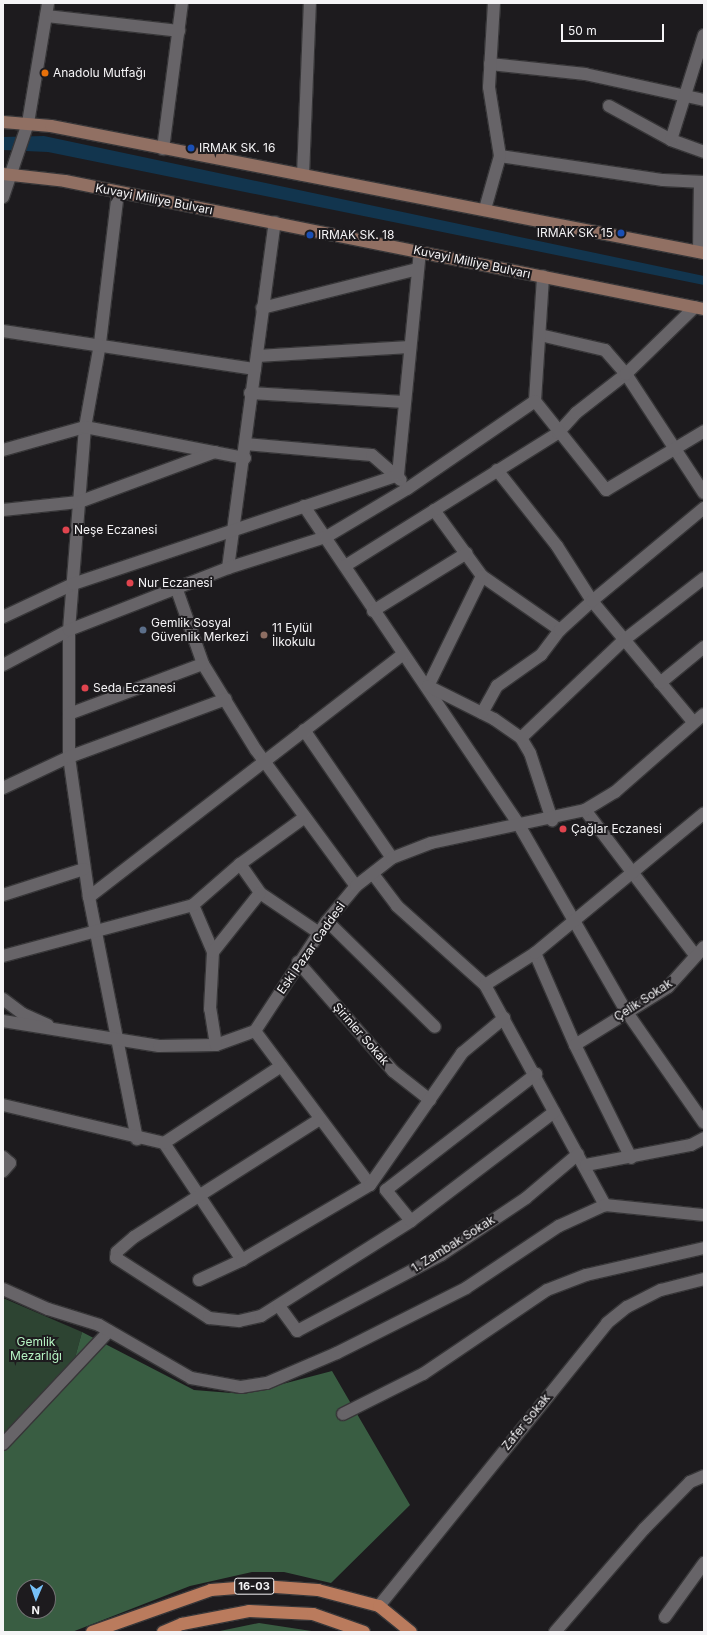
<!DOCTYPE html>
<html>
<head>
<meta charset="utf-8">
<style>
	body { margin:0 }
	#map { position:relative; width:707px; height:1635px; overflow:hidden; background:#1d1b1e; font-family:Inter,sans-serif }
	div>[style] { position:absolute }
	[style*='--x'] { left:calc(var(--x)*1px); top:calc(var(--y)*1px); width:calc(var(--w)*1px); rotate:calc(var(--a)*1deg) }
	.green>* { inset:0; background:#2d4432 }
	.forest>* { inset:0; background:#395d42 }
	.water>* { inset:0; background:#12354e }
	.roads { filter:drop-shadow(1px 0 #373638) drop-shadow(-1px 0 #373638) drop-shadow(0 1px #373638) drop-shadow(0 -1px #373638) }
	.minor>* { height:12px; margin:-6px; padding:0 6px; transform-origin:6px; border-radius:6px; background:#676468 }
	.tertiary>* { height:12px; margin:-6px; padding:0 6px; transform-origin:6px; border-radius:6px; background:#676468 }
	.secondary>* { height:12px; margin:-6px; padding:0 6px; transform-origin:6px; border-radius:6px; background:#917063 }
	.primary>* { height:12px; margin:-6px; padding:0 6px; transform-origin:6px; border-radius:6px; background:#ba7b5d }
	.dots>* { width:11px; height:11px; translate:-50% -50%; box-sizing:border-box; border:2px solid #1d1b1e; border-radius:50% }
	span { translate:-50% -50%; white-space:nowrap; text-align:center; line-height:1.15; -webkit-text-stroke:4px #1d1b1e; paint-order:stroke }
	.shield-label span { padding:1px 3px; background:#1d1b1e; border:1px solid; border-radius:3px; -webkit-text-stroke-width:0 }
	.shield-label { font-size:11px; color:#f5f4f6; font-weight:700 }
	.poi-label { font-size:12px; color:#f5f4f6 }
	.left { translate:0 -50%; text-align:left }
	.right { translate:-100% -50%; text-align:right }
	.street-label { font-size:12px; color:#f5f4f6 }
	.park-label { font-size:12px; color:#b6f4c3 }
	.frame { position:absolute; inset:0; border:4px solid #f5f4f6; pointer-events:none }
	.north { position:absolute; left:16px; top:1579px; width:40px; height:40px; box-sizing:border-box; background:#1d1b1e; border:1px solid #737274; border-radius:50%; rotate:182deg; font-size:11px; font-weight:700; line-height:16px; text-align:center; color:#f5f4f6 }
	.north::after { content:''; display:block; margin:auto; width:14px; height:18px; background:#76c0f7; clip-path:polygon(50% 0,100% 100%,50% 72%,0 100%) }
	.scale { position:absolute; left:561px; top:24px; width:103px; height:18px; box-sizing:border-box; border:2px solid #f5f4f6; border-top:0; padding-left:5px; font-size:12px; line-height:14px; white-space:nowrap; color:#f5f4f6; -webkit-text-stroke:3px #1d1b1e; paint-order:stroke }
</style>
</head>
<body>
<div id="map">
	<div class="green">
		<div style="clip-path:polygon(3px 1298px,82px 1332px,75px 1358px,3px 1436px)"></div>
	</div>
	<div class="forest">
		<div style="clip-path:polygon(evenodd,82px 1332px,194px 1390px,244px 1394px,332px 1371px,410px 1505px,331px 1583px,284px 1572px,252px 1572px,190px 1586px,72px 1632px,3px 1632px,3px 1436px,75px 1358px,82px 1332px,24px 1587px,48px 1587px,48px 1611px,24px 1611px,24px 1587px)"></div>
		<div style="clip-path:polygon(259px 1623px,318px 1632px,215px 1632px)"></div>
	</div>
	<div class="water">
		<div style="clip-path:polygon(44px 136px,704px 276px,704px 285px,48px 152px,3px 150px,3px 137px)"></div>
	</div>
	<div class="roads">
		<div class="minor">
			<div style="--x:46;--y:16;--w:134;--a:6.4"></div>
			<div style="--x:490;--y:64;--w:96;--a:6"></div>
			<div style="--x:585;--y:74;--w:122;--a:12.3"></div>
			<div style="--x:609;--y:106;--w:71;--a:28.7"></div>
			<div style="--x:671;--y:140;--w:35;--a:20"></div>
			<div style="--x:671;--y:140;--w:110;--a:-72.6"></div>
			<div style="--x:163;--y:149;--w:147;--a:-82.6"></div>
			<div style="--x:500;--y:156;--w:165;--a:8.4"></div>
			<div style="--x:663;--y:180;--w:41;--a:2.8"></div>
			<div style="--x:303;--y:175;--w:172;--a:-87.7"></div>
			<div style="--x:118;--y:192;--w:153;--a:96.8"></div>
			<div style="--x:100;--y:344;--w:84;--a:100.2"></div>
			<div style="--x:85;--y:427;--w:204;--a:94.5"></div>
			<div style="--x:69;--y:630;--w:127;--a:90"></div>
			<div style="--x:69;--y:757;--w:141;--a:81.9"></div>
			<div style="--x:89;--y:897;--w:247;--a:78.8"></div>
			<div style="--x:3;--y:197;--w:78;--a:-71.3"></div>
			<div style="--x:28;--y:123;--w:122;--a:-80.5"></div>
			<div style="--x:485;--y:209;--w:55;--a:-74.2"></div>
			<div style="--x:500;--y:156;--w:70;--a:-99.1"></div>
			<div style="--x:489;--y:87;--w:84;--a:-86.6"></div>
			<div style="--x:699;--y:252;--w:70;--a:-89.2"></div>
			<div style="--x:262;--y:308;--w:160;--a:-14.1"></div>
			<div style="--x:3;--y:331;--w:255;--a:8.6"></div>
			<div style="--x:540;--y:335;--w:67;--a:13"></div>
			<div style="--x:605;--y:350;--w:32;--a:49"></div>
			<div style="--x:626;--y:374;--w:142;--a:56.8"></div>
			<div style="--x:257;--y:356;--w:153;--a:-3.4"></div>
			<div style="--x:250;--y:393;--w:155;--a:3.3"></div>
			<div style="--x:535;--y:401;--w:125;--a:-86.3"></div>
			<div style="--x:245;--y:444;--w:127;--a:5"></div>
			<div style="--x:372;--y:455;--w:38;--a:41"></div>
			<div style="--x:3;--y:450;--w:85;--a:-15.7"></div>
			<div style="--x:85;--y:427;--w:163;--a:11"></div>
			<div style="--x:497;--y:470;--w:97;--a:51.7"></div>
			<div style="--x:557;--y:546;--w:65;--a:57.5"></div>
			<div style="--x:592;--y:601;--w:158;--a:50.1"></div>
			<div style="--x:304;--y:506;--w:385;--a:56"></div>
			<div style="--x:519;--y:825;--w:215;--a:60.1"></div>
			<div style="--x:626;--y:1011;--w:136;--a:55.1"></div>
			<div style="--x:3;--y:510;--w:76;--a:-6"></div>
			<div style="--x:79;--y:502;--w:145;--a:-20.2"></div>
			<div style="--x:434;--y:510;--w:82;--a:54"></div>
			<div style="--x:482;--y:576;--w:95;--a:34.7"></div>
			<div style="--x:345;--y:566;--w:251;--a:-32"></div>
			<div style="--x:558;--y:433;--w:27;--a:-48"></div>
			<div style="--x:576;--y:413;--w:63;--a:-38"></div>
			<div style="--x:626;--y:374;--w:96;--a:-44.2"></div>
			<div style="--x:228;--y:568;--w:349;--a:-82.3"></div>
			<div style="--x:482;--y:576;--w:123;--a:116.1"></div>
			<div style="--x:428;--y:686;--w:74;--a:26.6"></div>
			<div style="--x:494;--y:719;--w:33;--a:35"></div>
			<div style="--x:521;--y:738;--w:17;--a:59"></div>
			<div style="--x:530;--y:753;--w:71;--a:71.8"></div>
			<div style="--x:177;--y:590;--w:78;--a:70.6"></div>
			<div style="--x:203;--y:664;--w:101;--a:58.4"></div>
			<div style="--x:256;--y:750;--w:169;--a:53.7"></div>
			<div style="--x:373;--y:611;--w:110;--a:-31.7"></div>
			<div style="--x:3;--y:617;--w:77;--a:-25.2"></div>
			<div style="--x:73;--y:584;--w:343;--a:-18.5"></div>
			<div style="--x:398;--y:475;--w:225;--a:-84.4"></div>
			<div style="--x:3;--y:665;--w:75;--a:-27.9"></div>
			<div style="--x:69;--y:630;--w:171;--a:-21.3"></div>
			<div style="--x:228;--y:568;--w:103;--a:-17.6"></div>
			<div style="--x:326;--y:537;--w:94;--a:-30.7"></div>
			<div style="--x:407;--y:489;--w:155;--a:-34.5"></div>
			<div style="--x:535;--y:401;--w:114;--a:51.4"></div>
			<div style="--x:606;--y:490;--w:114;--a:-31"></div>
			<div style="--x:660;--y:683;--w:57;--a:-39.3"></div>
			<div style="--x:482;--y:713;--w:31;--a:-61"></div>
			<div style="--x:497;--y:686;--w:54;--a:-35.2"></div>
			<div style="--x:541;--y:655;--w:31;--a:-53"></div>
			<div style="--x:560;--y:630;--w:43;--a:-42.2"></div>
			<div style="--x:592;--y:601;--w:146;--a:-39.7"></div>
			<div style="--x:69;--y:714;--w:143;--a:-20.5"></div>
			<div style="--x:304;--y:730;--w:155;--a:55.5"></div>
			<div style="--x:521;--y:738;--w:142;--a:-43.6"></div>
			<div style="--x:624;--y:640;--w:101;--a:-37.8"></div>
			<div style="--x:3;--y:788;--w:73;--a:-25.2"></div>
			<div style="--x:69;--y:757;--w:167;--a:-20.3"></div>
			<div style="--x:585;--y:810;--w:183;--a:52.8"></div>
			<div style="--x:240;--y:864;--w:35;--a:55"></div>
			<div style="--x:260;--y:893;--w:71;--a:34.1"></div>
			<div style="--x:373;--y:874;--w:40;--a:53"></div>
			<div style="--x:397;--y:906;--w:118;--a:41.9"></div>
			<div style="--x:485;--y:985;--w:251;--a:61.4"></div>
			<div style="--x:3;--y:895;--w:85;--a:-17.8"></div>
			<div style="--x:89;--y:897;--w:397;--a:-37.7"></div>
			<div style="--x:193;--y:905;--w:51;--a:66.9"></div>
			<div style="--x:327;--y:921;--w:151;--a:44.5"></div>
			<div style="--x:535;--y:953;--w:100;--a:66.5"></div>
			<div style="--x:575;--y:1045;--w:126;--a:63.6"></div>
			<div style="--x:3;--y:956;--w:197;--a:-15"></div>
			<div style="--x:193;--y:905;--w:62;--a:-41.1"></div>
			<div style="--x:240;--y:864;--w:80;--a:-35.9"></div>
			<div style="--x:298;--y:962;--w:145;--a:48.9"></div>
			<div style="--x:393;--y:1071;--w:47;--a:38.1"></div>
			<div style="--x:485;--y:985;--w:59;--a:-32.6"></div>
			<div style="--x:535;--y:953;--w:219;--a:-39.6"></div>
			<div style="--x:3;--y:999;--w:25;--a:37"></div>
			<div style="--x:23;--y:1014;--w:27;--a:24"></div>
			<div style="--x:3;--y:1021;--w:158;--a:9.1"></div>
			<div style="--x:159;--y:1046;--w:57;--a:-1"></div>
			<div style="--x:216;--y:1045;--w:41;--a:-19.7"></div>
			<div style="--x:255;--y:1031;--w:131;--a:-56.8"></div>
			<div style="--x:327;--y:921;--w:45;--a:-50.4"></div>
			<div style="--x:356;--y:886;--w:46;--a:-37.9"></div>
			<div style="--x:392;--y:858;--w:42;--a:-21"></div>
			<div style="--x:431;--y:843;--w:157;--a:-12.1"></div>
			<div style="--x:585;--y:810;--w:35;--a:-31"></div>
			<div style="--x:615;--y:792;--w:118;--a:-41.2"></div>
			<div style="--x:255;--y:1031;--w:192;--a:53.2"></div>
			<div style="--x:216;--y:1045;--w:36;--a:-99"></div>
			<div style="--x:210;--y:1009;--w:57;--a:-87"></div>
			<div style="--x:213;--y:952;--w:75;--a:-51.5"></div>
			<div style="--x:575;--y:1045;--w:110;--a:-31.9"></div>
			<div style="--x:668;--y:987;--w:54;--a:-48"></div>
			<div style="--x:3;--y:1105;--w:165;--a:13.3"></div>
			<div style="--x:164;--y:1143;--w:141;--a:56.3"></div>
			<div style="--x:320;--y:1119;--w:220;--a:147.6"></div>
			<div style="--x:134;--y:1237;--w:23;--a:139"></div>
			<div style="--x:117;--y:1252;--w:6;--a:99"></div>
			<div style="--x:116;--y:1258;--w:111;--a:32.8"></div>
			<div style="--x:209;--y:1318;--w:30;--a:6"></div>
			<div style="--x:239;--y:1321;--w:23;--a:-13"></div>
			<div style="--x:261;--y:1316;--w:178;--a:-32.3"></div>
			<div style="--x:411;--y:1221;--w:180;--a:-37.3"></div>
			<div style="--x:164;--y:1143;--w:140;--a:-33.3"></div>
			<div style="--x:3;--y:1157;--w:9;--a:41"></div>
			<div style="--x:10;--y:1163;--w:11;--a:131"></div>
			<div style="--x:586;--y:1165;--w:107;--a:-10.8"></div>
			<div style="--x:691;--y:1145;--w:15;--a:-28"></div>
			<div style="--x:411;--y:1221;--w:40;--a:-129"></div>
			<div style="--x:386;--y:1190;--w:190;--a:-37.7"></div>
			<div style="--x:199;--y:1280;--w:47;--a:-24.9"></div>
			<div style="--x:242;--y:1260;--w:148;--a:-30.4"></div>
			<div style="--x:370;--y:1185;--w:161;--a:-55.1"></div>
			<div style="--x:462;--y:1053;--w:55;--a:-39.8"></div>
			<div style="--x:279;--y:1306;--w:31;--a:54"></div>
			<div style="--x:297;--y:1331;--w:163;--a:-27.8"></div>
			<div style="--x:441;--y:1255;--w:102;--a:-33.8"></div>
			<div style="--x:526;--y:1198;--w:68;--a:-40.2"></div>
			<div style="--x:343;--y:1414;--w:89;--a:-26.6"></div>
			<div style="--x:423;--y:1374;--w:150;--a:-34.1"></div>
			<div style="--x:547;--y:1290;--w:42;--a:-21"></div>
			<div style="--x:586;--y:1275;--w:121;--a:-12.9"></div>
			<div style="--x:3;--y:1444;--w:155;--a:-46.8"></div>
			<div style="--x:379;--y:1606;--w:363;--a:-51.1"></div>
			<div style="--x:607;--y:1323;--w:26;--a:-39"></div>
			<div style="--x:627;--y:1307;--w:38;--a:-27"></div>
			<div style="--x:661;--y:1290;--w:44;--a:-14.3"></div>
			<div style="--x:665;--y:1617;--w:67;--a:-54.2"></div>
			<div style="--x:555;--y:1632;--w:136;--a:-49.2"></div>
			<div style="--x:644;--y:1529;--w:66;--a:-45.6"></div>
			<div style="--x:690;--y:1482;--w:15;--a:-23"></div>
		</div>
		<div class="tertiary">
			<div style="--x:3;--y:1289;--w:49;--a:24"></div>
			<div style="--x:48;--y:1309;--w:53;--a:17.4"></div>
			<div style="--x:99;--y:1325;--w:106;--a:29.9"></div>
			<div style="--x:191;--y:1378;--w:51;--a:10.2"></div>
			<div style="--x:241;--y:1387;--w:26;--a:-9"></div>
			<div style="--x:267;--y:1383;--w:76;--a:-23.2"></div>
			<div style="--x:337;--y:1353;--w:144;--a:-26.7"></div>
			<div style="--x:466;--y:1288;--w:112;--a:-33.7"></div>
			<div style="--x:559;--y:1226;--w:51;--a:-24.5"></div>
			<div style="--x:605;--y:1205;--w:100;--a:5.8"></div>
		</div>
		<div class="secondary">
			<div style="--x:3;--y:122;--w:48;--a:4.8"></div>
			<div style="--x:51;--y:126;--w:665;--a:11.01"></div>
			<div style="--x:3;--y:174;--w:62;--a:6.4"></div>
			<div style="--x:65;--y:181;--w:652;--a:11.33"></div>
		</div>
		<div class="primary">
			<div style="--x:92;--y:1632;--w:126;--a:-19.4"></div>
			<div style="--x:211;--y:1590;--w:51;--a:-4.5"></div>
			<div style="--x:262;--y:1586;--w:56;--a:4.1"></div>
			<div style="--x:318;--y:1590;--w:63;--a:14.7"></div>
			<div style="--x:379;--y:1606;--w:41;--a:39.1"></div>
			<div style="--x:163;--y:1632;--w:21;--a:-23"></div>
			<div style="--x:182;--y:1624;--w:68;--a:-11"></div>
			<div style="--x:249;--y:1611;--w:64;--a:2.7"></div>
			<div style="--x:313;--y:1614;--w:54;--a:19.4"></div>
		</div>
	</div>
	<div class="dots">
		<div style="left:45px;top:73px;background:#e8710a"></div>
		<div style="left:191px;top:148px;background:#1a4fb4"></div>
		<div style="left:621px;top:233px;background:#1a4fb4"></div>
		<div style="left:310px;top:235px;background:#1a4fb4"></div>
		<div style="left:66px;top:530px;background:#e0444e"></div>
		<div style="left:130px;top:583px;background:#e0444e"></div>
		<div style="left:143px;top:630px;background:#5c6f8a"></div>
		<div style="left:264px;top:635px;background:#8d6e63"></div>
		<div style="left:85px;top:688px;background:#e0444e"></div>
		<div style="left:563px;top:829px;background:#e0444e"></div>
	</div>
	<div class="shield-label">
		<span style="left:254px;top:1586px">16-03</span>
	</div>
	<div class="poi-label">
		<span class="left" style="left:53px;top:73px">Anadolu Mutfağı</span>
		<span class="left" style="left:199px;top:148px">IRMAK SK. 16</span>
		<span class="right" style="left:613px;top:233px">IRMAK SK. 15</span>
		<span class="left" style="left:318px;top:235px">IRMAK SK. 18</span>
		<span class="left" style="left:74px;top:530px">Neşe Eczanesi</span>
		<span class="left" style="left:138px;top:583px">Nur Eczanesi</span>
		<span class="left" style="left:151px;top:630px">Gemlik Sosyal<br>Güvenlik Merkezi</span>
		<span class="left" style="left:272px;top:635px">11 Eylül<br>İlkokulu</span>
		<span class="left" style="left:93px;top:688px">Seda Eczanesi</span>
		<span class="left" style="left:571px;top:829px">Çağlar Eczanesi</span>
	</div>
	<div class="street-label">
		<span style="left:154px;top:199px;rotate:11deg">Kuvayi Milliye Bulvarı</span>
		<span style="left:472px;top:262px;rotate:12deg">Kuvayi Milliye Bulvarı</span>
		<span style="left:311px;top:948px;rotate:-55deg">Eski Pazar Caddesi</span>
		<span style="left:643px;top:1000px;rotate:-33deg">Çelik Sokak</span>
		<span style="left:361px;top:1034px;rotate:49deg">Şirinler Sokak</span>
		<span style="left:453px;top:1244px;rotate:-32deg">1. Zambak Sokak</span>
		<span style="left:526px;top:1422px;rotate:-51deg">Zafer Sokak</span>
	</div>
	<div class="park-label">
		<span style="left:36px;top:1349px">Gemlik<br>Mezarlığı</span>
	</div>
	<div class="frame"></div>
	<div class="north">N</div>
	<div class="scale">50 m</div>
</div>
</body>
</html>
